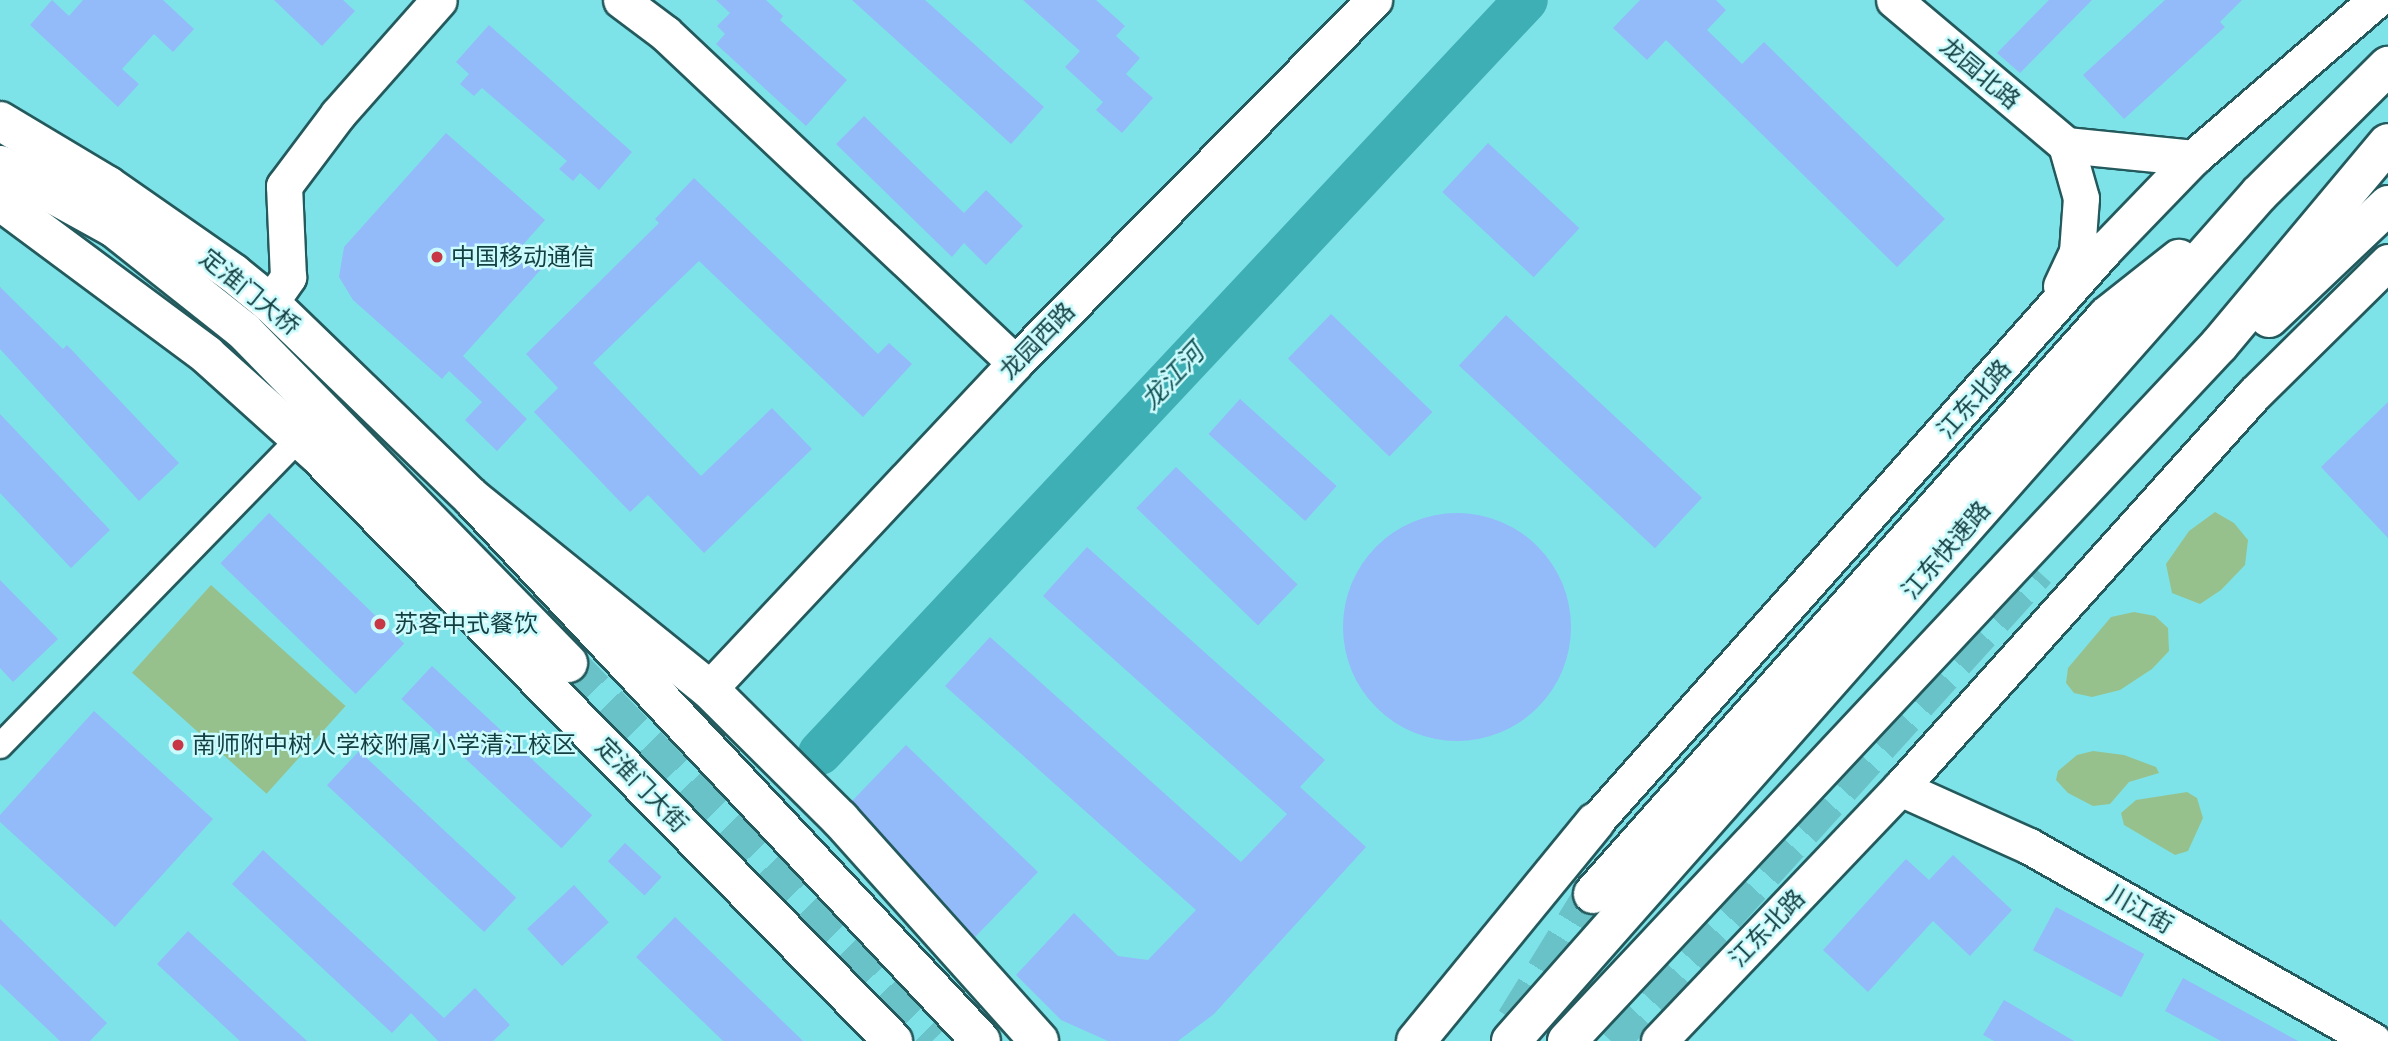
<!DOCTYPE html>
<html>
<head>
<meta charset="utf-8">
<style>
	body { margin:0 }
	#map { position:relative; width:2388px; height:1041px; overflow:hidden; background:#7ee3e8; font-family:"Zilla Slab","Noto Sans SC",serif }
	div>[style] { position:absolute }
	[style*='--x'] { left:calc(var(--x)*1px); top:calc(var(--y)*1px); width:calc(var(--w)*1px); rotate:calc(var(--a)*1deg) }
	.green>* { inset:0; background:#96c18d; transform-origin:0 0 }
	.river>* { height:44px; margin:-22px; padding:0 22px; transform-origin:22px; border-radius:22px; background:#3dafb5 }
	.building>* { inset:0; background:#93baf9; transform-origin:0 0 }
	.round { border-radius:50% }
	.highway-tunnel>* { height:38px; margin-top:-19px; transform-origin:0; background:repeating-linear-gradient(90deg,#69c2c7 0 38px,transparent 0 57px) }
	.roads { filter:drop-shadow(2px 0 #245a5d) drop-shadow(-2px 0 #245a5d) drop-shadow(0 2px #245a5d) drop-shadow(0 -2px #245a5d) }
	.street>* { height:24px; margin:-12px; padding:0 12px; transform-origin:12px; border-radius:12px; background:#fff }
	.secondary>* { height:35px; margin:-17.5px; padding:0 17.5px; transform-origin:17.5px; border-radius:17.5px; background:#fff }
	.primary>* { height:38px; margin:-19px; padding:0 19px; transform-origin:19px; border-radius:19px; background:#fff }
	.highway>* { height:38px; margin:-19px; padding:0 19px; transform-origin:19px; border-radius:19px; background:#fff }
	.dots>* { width:19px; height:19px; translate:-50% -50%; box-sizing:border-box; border:4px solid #ccfbfd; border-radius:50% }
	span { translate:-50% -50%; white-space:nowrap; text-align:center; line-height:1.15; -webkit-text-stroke:5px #ccfbfd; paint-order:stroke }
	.street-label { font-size:24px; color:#133f41 }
	.poi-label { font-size:24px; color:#133f41 }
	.left { translate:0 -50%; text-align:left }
	.water-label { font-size:26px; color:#155558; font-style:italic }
</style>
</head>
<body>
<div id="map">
	<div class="green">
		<div style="clip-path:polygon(2215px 512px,2234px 523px,2248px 540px,2245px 565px,2221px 590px,2200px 604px,2172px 593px,2166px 564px,2189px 531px)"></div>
		<div style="left:211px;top:585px;width:181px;height:118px;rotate:42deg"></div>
		<div style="clip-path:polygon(2134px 612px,2155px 616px,2168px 628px,2169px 651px,2152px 669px,2120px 690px,2092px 697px,2074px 693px,2066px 683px,2068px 668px,2111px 617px)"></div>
		<div style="clip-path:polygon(2093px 751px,2124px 755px,2156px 767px,2159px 773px,2129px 782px,2110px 804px,2093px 806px,2068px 793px,2056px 780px,2058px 771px,2077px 755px)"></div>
		<div style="clip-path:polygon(2187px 792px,2197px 798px,2203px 818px,2188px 851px,2175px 855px,2124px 825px,2121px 813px,2136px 800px)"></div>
	</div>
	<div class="river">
		<div style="--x:820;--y:753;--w:1032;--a:-46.85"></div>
	</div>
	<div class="building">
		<div style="clip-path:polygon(52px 0,69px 16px,83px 0,163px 0,194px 29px,173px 52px,154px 34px,122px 69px,139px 84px,118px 107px,30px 25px)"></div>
		<div style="clip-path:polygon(274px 0,343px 0,355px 11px,322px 46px)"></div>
		<div style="clip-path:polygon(716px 0,766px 0,783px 16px,780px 20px,847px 80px,806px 126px,716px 44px,725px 34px,717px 26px,730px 13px)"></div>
		<div style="clip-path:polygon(852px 0,925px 0,1044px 107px,1011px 144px)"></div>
		<div style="clip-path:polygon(1023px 0,1096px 0,1125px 26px,1116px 36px,1140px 58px,1126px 74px,1153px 98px,1122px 133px,1096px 110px,1103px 102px,1065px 67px,1080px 51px)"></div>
		<div style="clip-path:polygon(1640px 0,1716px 0,1726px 10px,1707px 30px,1742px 64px,1764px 42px,1945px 219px,1897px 267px,1666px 40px,1647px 60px,1613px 28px)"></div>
		<div style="clip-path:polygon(2049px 0,2092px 0,2020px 73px,1997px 53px)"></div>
		<div style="clip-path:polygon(2165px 0,2242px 0,2220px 22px,2225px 27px,2124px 119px,2083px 75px)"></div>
		<div style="clip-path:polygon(489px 25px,632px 152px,599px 190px,580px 173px,573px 181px,559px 169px,567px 161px,482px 88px,474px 96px,460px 84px,469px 74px,456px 62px)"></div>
		<div style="clip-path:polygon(864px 116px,964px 213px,986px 190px,1023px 226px,986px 265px,964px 243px,952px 257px,836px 144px)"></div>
		<div style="clip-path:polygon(446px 133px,545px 220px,520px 248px,544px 266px,463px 356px,527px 419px,497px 451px,465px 420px,482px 402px,449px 371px,442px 379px,353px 300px,339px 277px,344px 247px)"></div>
		<div style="left:1488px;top:143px;width:125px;height:67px;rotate:43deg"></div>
		<div style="clip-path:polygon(694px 178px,878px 354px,889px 343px,912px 364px,863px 417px,699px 261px,593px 363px,701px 476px,772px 408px,812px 449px,704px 553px,648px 495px,630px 512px,534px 412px,558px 388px,526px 354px,659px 223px,655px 219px)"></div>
		<div style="clip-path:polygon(0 287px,63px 349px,67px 345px,179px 463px,139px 501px,0 349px)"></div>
		<div style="left:1331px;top:314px;width:141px;height:62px;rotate:44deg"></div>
		<div style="left:1506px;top:315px;width:268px;height:69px;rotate:43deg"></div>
		<div style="left:1240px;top:399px;width:130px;height:47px;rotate:42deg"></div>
		<div style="clip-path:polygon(2388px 402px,2388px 538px,2321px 467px)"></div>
		<div style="clip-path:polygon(0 414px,110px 530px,71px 568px,0 493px)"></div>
		<div style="left:1176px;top:467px;width:169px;height:57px;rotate:44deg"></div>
		<div style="left:269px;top:513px;width:188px;height:70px;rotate:44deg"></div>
		<div class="round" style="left:1343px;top:513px;width:228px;height:228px"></div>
		<div style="clip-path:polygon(1087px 547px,1325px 760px,1300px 787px,1366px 847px,1214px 1014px,1178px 1041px,1108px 1041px,1061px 1020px,1016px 975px,1074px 913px,1118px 956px,1148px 960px,1196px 910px,945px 686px,990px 637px,1241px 862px,1287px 814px,1043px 596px)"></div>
		<div style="clip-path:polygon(0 580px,58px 639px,13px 682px,0 668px)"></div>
		<div style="left:432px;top:666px;width:219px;height:45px;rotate:43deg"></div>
		<div style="clip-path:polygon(94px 711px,213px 819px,115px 927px,0 822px,0 815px)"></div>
		<div style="clip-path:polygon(906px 745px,1038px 872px,975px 937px,852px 801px)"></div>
		<div style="left:359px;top:751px;width:215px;height:47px;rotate:43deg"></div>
		<div style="left:625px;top:843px;width:50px;height:25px;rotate:43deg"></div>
		<div style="clip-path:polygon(263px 850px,444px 1018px,475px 988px,510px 1025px,493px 1041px,438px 1041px,411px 1013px,392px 1033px,232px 884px)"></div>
		<div style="clip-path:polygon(1953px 855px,2012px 910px,1970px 956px,1933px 921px,1868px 992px,1823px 950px,1906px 859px,1929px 880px)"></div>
		<div style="left:574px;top:885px;width:51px;height:64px;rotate:47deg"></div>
		<div style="left:2056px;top:907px;width:100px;height:49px;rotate:28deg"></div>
		<div style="clip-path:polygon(675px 917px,803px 1041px,723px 1041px,636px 957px)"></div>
		<div style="clip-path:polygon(0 919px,107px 1023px,90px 1041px,60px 1041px,0 984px)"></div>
		<div style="clip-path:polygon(188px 931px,307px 1041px,240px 1041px,157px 964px)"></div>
		<div style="clip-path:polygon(2183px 978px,2298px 1041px,2221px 1041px,2165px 1011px)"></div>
		<div style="clip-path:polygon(2004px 1000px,2074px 1041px,1994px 1041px,1983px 1035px)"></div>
	</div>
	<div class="highway-tunnel">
		<div style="--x:568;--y:663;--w:525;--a:46.08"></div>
		<div style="--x:1515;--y:1021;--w:149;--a:-58.4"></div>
		<div style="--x:1611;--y:1041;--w:635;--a:-47.87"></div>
	</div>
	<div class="roads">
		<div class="street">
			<div style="--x:0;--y:746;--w:429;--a:-45.8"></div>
		</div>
		<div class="secondary">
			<div style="--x:621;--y:0;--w:55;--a:36.9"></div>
			<div style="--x:665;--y:33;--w:481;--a:43.3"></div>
			<div style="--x:1894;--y:0;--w:225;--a:40.1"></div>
			<div style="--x:2066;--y:145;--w:128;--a:5.8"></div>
			<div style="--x:2061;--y:286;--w:38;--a:-65"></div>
			<div style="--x:2077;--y:252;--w:54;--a:-85.8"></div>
			<div style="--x:2081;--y:198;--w:55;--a:-105.8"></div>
			<div style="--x:270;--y:303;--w:32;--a:-55"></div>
			<div style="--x:288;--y:277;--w:91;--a:-92.5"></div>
			<div style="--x:284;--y:186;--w:90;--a:-53.1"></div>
			<div style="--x:338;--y:114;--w:152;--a:-48.5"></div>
			<div style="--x:709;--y:689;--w:447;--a:-46.8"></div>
			<div style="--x:1015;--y:363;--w:511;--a:-45.32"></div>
			<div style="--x:1900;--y:788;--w:141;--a:24.2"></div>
			<div style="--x:2029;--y:846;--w:395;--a:29.5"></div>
			<div style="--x:1595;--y:822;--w:769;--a:-48.32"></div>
			<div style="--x:2106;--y:248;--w:125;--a:-46"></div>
			<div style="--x:2193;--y:158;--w:242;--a:-40.8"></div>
			<div style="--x:1659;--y:1041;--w:349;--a:-46.4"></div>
			<div style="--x:1900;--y:788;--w:530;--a:-48.06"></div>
			<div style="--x:2254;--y:394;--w:188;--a:-44.6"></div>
		</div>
		<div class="primary">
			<div style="--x:0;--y:121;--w:125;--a:30.9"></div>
			<div style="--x:107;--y:185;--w:154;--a:34.9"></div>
			<div style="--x:233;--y:273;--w:48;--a:39"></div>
			<div style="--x:270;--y:303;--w:281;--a:44"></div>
			<div style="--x:472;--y:498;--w:304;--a:38.9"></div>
			<div style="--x:709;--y:689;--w:185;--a:44.8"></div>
			<div style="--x:840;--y:819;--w:298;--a:48.1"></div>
			<div style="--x:0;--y:201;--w:258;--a:36.6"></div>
			<div style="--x:207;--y:355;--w:149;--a:42"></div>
			<div style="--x:318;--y:455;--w:821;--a:45.54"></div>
			<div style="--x:1416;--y:1041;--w:283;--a:-50.7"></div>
		</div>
		<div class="highway">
			<div style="--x:0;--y:165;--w:130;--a:28.9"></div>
			<div style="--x:114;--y:228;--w:166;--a:38.4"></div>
			<div style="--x:244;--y:331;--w:464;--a:45.7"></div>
			<div style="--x:2269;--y:318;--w:164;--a:-43.5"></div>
			<div style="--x:472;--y:498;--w:744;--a:46.85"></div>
			<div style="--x:1593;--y:894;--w:773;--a:-48.35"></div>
			<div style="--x:2107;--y:316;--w:92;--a:-38.4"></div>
			<div style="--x:1511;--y:1041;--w:1130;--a:-48.55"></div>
			<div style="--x:2259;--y:194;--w:182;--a:-44.8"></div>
			<div style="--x:1567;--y:1041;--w:954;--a:-46.87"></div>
			<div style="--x:2219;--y:345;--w:263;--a:-50.1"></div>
		</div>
	</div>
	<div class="dots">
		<div style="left:437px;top:257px;background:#c73745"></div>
		<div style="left:380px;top:624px;background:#c73745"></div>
		<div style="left:178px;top:745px;background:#c73745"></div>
	</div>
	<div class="street-label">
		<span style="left:1980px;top:73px;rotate:40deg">龙园北路</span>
		<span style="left:250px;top:292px;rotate:39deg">定淮门大桥</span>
		<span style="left:1037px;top:341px;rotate:-46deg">龙园西路</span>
		<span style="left:1974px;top:399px;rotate:-48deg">江东北路</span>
		<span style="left:1946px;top:550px;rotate:-49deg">江东快速路</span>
		<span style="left:642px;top:785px;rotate:46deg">定淮门大街</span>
		<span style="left:2140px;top:909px;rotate:30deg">川江街</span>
		<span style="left:1767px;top:928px;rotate:-46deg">江东北路</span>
	</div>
	<div class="poi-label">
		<span class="left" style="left:451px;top:257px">中国移动通信</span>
		<span class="left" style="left:394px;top:624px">苏客中式餐饮</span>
		<span class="left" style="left:192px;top:745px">南师附中树人学校附属小学清江校区</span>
	</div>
	<div class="water-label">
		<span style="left:1173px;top:377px;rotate:-47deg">龙江河</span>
	</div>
</div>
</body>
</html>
